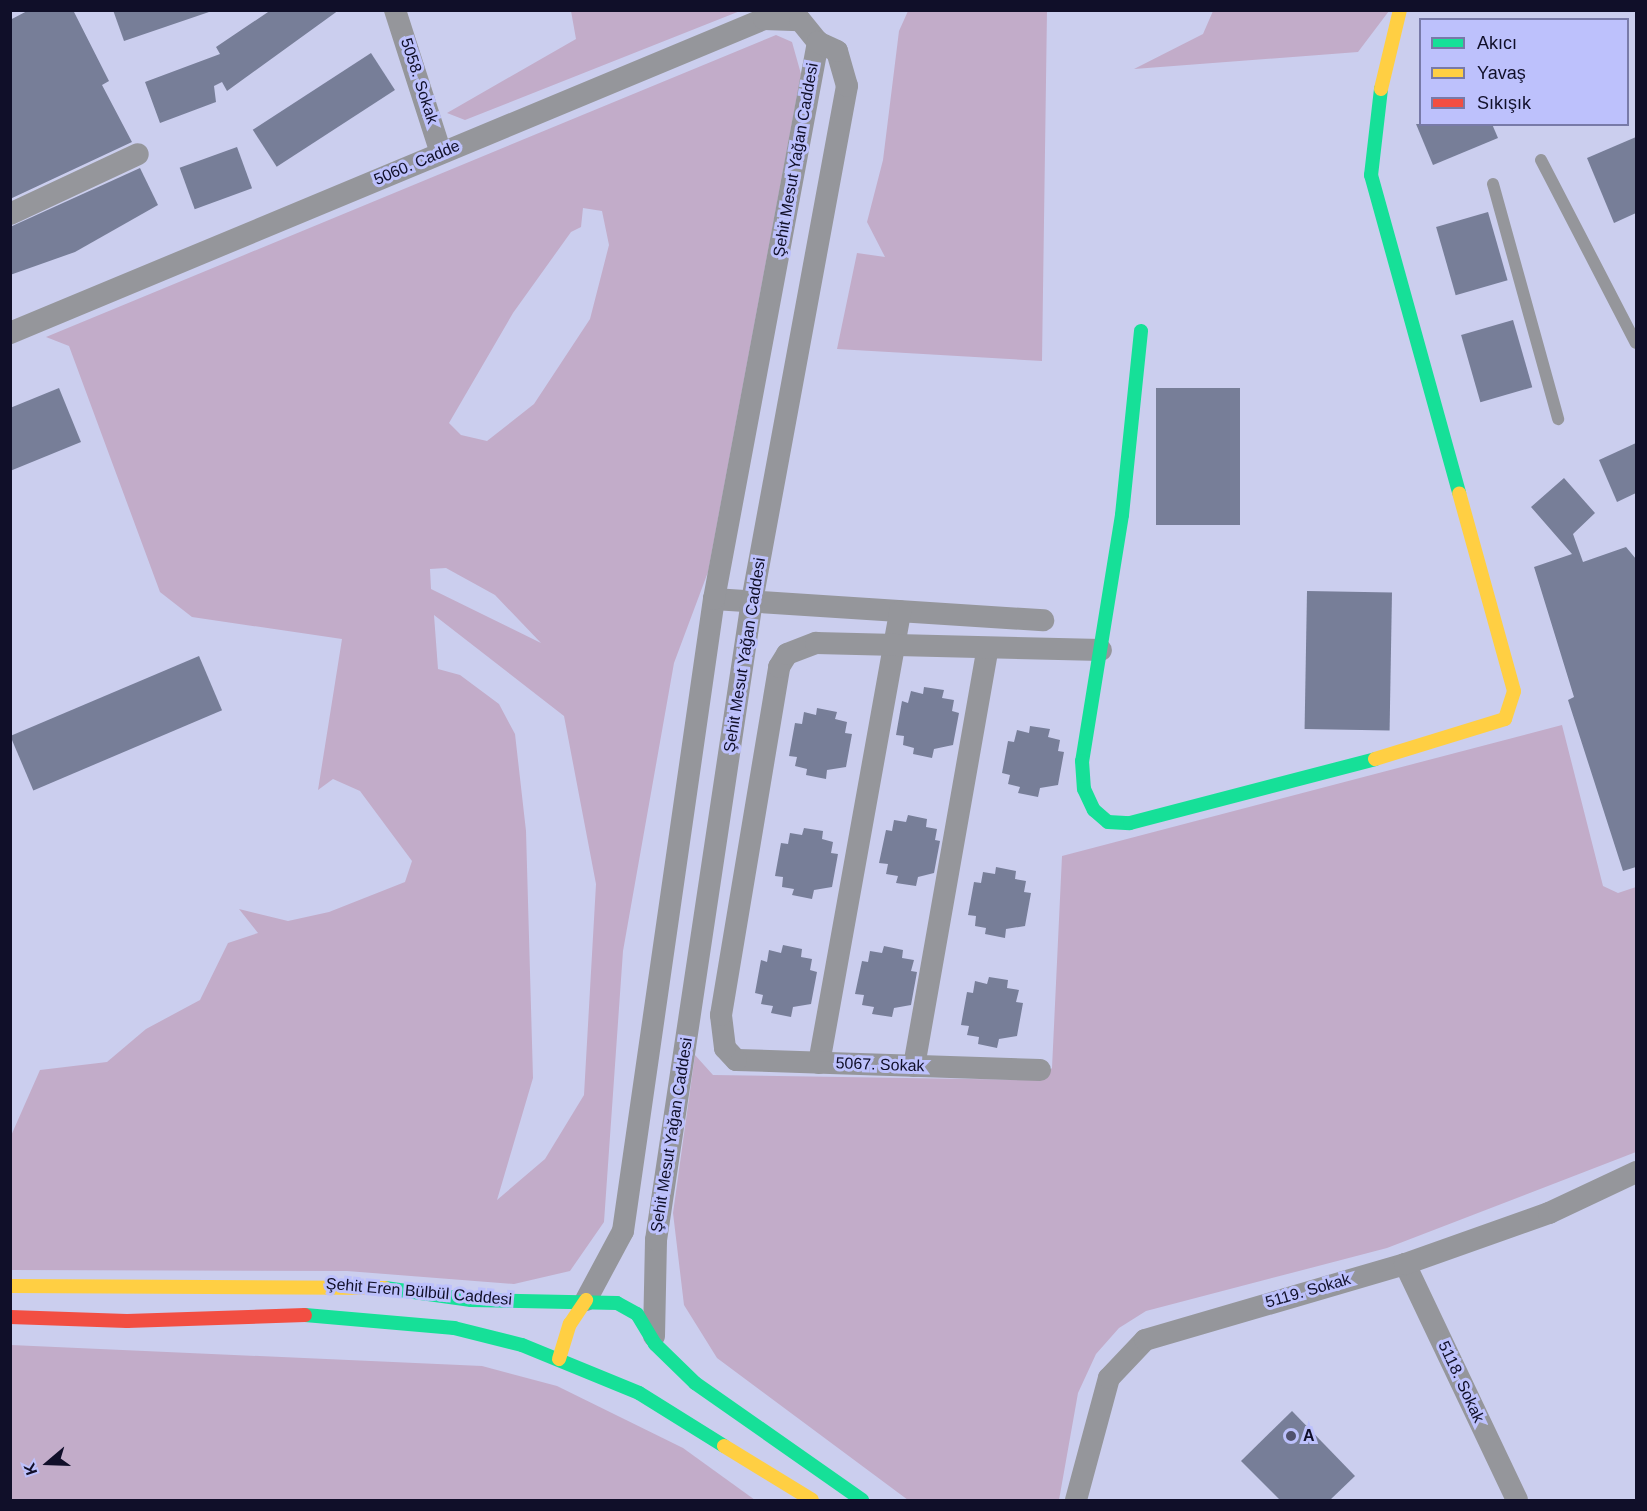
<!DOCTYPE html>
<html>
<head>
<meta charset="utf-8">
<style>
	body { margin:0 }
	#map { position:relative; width:1647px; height:1511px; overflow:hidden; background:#cbceee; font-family:Helvetica,sans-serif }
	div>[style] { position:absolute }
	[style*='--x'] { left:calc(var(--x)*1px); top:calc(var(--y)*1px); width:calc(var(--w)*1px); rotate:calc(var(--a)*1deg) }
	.green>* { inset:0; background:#c2acc9 }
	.building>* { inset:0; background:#777e98; transform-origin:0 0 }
	.lane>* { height:12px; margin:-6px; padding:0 6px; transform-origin:6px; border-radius:6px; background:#95969b }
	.street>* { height:22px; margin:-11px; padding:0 11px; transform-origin:11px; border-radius:11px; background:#95969b }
	.fast>* { height:14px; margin:-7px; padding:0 7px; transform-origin:7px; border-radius:7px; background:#16e098 }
	.slow>* { height:14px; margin:-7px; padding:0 7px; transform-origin:7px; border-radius:7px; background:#ffcf43 }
	.jam>* { height:14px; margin:-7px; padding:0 7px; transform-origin:7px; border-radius:7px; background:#f24e42 }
	.dots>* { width:16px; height:16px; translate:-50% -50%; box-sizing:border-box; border:3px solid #bdc1fc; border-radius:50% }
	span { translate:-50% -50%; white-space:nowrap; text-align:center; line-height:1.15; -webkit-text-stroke:6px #bdc1fc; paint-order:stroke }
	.street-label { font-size:16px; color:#100f29 }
	.poi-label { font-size:16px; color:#100f29; font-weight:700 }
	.left { translate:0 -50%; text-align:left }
	.frame { position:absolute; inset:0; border:12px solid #100f29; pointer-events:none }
	.legend { position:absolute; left:1419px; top:18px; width:210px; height:108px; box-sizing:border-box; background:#bdc1fc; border:2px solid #787aa8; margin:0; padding:8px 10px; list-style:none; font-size:18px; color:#100f29 }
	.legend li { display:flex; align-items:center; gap:12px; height:30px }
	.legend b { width:30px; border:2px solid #787aa8 }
	.north { position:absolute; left:18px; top:1433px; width:60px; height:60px; -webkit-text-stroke:4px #bdc1fc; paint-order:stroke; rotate:251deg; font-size:16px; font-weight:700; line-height:24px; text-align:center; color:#100f29 }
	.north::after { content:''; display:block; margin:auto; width:21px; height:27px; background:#100f29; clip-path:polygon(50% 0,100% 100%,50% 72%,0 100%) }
</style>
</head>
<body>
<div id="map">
	<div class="green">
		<div style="clip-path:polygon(571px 11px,571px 10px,740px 11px,465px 120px,447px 113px,576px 39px)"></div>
		<div style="clip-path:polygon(908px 11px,1047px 11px,1042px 361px,837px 349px,857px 253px,885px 257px,867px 222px,883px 160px,899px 31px)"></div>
		<div style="clip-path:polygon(1213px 11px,1389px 11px,1358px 52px,1134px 69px,1203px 34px)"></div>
		<div style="clip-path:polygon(evenodd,776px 35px,792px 42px,801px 74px,708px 572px,674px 663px,623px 951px,604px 1222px,570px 1271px,514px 1284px,347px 1271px,12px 1270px,10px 1138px,40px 1070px,107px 1062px,146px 1029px,200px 1000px,228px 943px,258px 933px,239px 909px,288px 921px,329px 912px,405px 882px,412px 861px,360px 791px,333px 779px,318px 790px,342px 639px,192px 617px,160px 592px,69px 346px,46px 337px,776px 35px,583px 208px,602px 211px,609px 245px,590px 319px,534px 404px,487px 441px,461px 435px,449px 423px,513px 313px,571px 232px,581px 227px,583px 208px,776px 35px,446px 568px,495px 595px,541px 643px,431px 589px,430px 569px,446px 568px,776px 35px,434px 615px,564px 716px,596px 884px,584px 1095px,545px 1159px,497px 1200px,533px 1078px,526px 831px,515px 734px,499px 704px,460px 675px,438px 669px,434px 615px)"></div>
		<div style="clip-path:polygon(1562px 725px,1603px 886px,1618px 893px,1636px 887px,1636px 1152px,1387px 1248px,1146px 1311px,1119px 1328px,1096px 1354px,1078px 1393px,1059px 1500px,908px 1500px,717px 1358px,684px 1305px,673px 1213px,695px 1055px,713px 1075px,1038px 1080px,1052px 1068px,1062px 856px)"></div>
		<div style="clip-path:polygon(11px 1345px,482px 1366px,557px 1386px,683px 1448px,755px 1500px,11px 1500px)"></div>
	</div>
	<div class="building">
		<div style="clip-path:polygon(29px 10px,73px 10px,109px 81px,102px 85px,132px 142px,10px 199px,10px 20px)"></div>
		<div style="clip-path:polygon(113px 10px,209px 10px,209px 12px,124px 41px)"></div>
		<div style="clip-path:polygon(271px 10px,339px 10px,227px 91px,222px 82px,214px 86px,216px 102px,160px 123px,145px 82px,220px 54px,216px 47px)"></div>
		<div style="left:371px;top:53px;width:44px;height:141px;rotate:57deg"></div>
		<div style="clip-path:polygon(1416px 124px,1492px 124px,1498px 138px,1433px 165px)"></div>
		<div style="clip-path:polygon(1636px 137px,1636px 213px,1614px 223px,1587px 158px)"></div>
		<div style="left:237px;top:147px;width:44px;height:61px;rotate:70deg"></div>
		<div style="clip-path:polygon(140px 168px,158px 205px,75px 252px,10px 275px,10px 227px)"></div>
		<div style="left:1488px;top:212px;width:71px;height:54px;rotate:74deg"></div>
		<div style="left:1513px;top:320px;width:70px;height:54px;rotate:74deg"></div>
		<div style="clip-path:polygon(59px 388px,81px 442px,10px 471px,10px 408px)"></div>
		<div style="left:1156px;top:388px;width:84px;height:137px"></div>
		<div style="clip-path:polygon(1636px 443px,1636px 493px,1617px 502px,1599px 460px)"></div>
		<div style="clip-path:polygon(1564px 478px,1595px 513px,1573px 534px,1583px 562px,1626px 547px,1636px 559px,1636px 867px,1623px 871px,1568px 700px,1574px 697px,1534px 567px,1572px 554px,1531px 507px)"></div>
		<div style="left:1307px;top:591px;width:85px;height:138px;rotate:1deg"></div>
		<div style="left:199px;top:656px;width:59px;height:205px;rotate:67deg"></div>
		<div style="clip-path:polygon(924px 687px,944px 690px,942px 698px,954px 700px,952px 711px,959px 713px,953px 745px,934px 749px,932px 758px,913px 754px,914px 748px,903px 745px,904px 736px,896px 735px,902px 701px,908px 703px,911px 691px,923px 694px)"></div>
		<div style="clip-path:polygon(817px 708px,837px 712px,835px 719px,847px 722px,845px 733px,852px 734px,846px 767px,827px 770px,826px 779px,806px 775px,807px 769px,795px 766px,797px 757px,789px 756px,795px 723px,802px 724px,804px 712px,816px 715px)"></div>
		<div style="clip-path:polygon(1030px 726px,1050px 729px,1048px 737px,1060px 740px,1058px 751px,1064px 752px,1058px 785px,1040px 788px,1038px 797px,1018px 793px,1020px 787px,1008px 784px,1010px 775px,1002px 773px,1008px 741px,1014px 742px,1017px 730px,1029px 733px)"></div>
		<div style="clip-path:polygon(908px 815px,927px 819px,926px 827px,937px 829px,935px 840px,940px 841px,934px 873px,918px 877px,916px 886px,896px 883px,898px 876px,886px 874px,888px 864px,879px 863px,886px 830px,892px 831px,894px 820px,906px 822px)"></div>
		<div style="clip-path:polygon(804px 828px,823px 831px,822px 839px,833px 842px,831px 853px,838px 854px,832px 887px,814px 890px,812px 899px,792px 895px,794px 889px,782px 887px,783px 877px,775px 876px,781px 843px,788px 844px,790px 833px,802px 835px)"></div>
		<div style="clip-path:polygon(996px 867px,1016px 871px,1015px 879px,1026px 881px,1024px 892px,1031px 893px,1025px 926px,1006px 929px,1005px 938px,985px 934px,986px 928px,975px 926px,976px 916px,968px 915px,974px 882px,981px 883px,983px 872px,995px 874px)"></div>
		<div style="clip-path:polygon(783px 945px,802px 949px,801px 957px,812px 959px,810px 970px,817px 972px,811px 1004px,793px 1007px,791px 1017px,771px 1013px,773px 1006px,761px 1004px,763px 995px,755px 993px,761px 960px,767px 962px,769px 950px,781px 953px)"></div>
		<div style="clip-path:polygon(884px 946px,903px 950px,902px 958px,914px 960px,911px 971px,917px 972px,911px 1005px,894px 1008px,892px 1017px,872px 1014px,874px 1007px,862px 1005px,864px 995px,855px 994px,862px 961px,868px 962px,870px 951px,882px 953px)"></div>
		<div style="clip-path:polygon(989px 977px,1008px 980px,1007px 988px,1019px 990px,1016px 1002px,1023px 1003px,1017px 1036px,999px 1039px,997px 1048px,978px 1044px,979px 1037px,967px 1035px,969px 1026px,961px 1025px,967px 992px,973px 993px,975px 981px,987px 984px)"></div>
		<div style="clip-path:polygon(1292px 1411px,1355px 1476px,1330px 1500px,1280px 1500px,1241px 1461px)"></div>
	</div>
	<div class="lane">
		<div style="--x:1541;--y:160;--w:206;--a:62.6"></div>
		<div style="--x:1493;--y:184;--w:244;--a:74.5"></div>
	</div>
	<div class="street">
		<div style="--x:395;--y:10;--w:150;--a:72.2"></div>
		<div style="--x:10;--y:214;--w:141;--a:-25.1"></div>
		<div style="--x:10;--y:333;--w:817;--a:-22.61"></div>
		<div style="--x:764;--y:19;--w:36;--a:2"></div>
		<div style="--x:800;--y:20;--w:28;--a:51"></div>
		<div style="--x:714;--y:599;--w:330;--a:3.7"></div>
		<div style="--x:819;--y:1063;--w:459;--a:-79.8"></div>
		<div style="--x:914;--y:1066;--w:422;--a:-80"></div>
		<div style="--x:1040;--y:1070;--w:304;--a:-178.1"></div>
		<div style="--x:736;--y:1060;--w:16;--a:-133"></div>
		<div style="--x:725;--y:1048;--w:33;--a:-97"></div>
		<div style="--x:721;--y:1015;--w:353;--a:-80.5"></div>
		<div style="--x:779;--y:667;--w:15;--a:-58"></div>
		<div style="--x:787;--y:654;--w:31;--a:-21"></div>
		<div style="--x:816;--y:643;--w:285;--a:1.4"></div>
		<div style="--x:1405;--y:1264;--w:261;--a:64.6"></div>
		<div style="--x:586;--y:1300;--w:78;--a:-61.8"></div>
		<div style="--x:623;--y:1231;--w:639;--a:-81.81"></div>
		<div style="--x:714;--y:599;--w:567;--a:-79.42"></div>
		<div style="--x:654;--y:1336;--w:96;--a:-88.8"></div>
		<div style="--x:656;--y:1240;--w:646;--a:-81.46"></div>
		<div style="--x:752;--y:601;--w:524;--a:-79.55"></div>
		<div style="--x:847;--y:86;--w:36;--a:-106"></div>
		<div style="--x:837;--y:51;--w:21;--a:-155"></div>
		<div style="--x:1076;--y:1500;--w:126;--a:-74.9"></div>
		<div style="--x:1109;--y:1378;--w:52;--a:-46.5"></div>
		<div style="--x:1145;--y:1340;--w:271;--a:-16.3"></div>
		<div style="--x:1405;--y:1264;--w:153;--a:-19.5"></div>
		<div style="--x:1549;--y:1213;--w:96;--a:-25.2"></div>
	</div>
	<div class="fast">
		<div style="--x:1381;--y:89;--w:87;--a:96.6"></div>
		<div style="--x:1371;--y:175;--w:330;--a:74.5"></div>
		<div style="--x:1141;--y:331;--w:185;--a:95.9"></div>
		<div style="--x:1122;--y:515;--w:249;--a:99.2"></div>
		<div style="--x:1082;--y:761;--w:28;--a:86"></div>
		<div style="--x:1084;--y:789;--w:23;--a:65"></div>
		<div style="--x:1094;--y:810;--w:18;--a:41"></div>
		<div style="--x:1108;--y:822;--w:22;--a:3"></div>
		<div style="--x:1130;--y:823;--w:253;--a:-14.6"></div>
		<div style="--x:385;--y:1288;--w:87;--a:7.9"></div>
		<div style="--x:471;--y:1300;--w:146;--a:1.2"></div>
		<div style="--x:617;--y:1303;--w:23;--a:29"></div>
		<div style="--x:637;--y:1314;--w:35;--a:59"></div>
		<div style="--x:655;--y:1344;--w:56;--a:44.3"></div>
		<div style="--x:695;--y:1383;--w:204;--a:35"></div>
		<div style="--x:305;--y:1315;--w:150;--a:5"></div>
		<div style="--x:454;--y:1328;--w:70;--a:14"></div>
		<div style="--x:522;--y:1345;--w:126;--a:22.3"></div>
		<div style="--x:639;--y:1393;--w:100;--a:31.9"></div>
	</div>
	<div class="slow">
		<div style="--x:1381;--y:89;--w:81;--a:-76.5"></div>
		<div style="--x:1375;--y:759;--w:136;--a:-17.1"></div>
		<div style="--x:1505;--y:719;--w:29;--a:-72"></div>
		<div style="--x:1514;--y:691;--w:205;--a:-105.5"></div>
		<div style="--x:10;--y:1286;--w:375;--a:0.3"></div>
		<div style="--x:559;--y:1359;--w:37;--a:-73"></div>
		<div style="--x:570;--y:1324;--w:29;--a:-56"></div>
		<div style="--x:724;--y:1446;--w:103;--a:31.5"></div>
	</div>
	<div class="jam">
		<div style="--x:10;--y:1317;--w:117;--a:2"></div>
		<div style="--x:127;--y:1321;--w:178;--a:-1.9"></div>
	</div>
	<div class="dots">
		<div style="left:1291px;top:1436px;background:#51526e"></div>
	</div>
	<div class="street-label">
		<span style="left:419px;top:81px;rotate:72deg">5058. Sokak</span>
		<span style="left:796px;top:160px;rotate:-80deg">Şehit Mesut Yağan Caddesi</span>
		<span style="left:417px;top:163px;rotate:-23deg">5060. Cadde</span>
		<span style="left:745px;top:655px;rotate:-81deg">Şehit Mesut Yağan Caddesi</span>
		<span style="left:880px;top:1065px;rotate:2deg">5067. Sokak</span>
		<span style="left:672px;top:1135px;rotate:-81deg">Şehit Mesut Yağan Caddesi</span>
		<span style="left:1308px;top:1291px;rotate:-16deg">5119. Sokak</span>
		<span style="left:419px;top:1292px;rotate:5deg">Şehit Eren Bülbül Caddesi</span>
		<span style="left:1461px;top:1382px;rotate:65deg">5118. Sokak</span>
	</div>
	<div class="poi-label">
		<span class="left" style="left:1303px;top:1436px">A</span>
	</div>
	<div class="frame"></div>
	<ul class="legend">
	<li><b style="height:8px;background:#16e098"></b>Akıcı</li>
	<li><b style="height:8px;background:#ffcf43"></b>Yavaş</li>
	<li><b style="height:8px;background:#f24e42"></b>Sıkışık</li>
	</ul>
	<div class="north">K</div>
</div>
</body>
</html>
